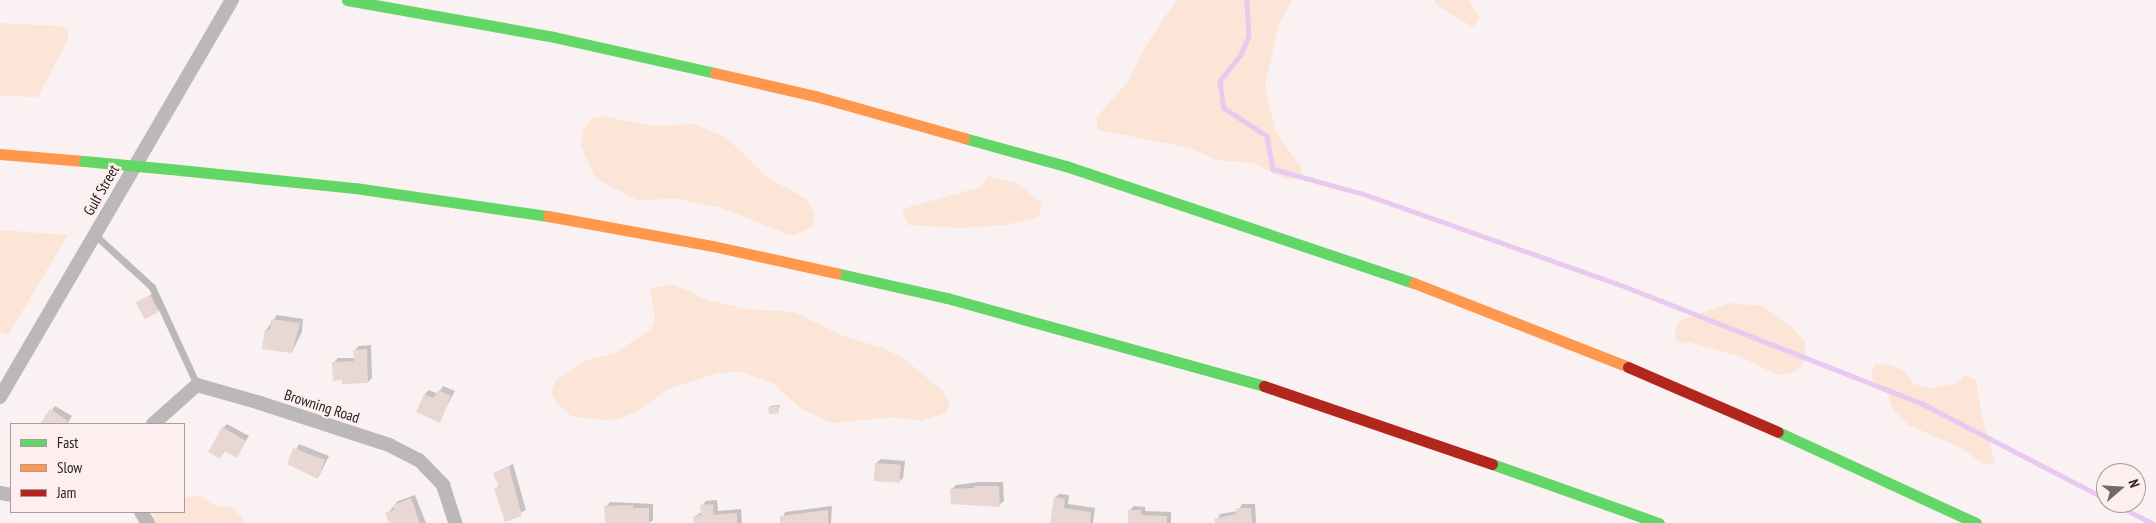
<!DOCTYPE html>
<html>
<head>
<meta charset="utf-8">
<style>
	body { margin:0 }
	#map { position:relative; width:2156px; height:523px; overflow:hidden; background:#faf2f2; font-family:"PT Sans Narrow",sans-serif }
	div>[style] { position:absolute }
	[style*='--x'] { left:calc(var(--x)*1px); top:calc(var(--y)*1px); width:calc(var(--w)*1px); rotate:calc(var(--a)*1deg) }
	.green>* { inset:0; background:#fce5d6 }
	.shadow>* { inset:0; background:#0003 }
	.stream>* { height:4.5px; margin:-2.25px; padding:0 2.25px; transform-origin:2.25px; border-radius:2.25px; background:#eac9f1 }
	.building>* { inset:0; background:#e9d7d3; transform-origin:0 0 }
	.lane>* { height:7px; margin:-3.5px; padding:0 3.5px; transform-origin:3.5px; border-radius:3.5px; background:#bcb7b9 }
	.street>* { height:14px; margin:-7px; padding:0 7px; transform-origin:7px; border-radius:7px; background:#bcb7b9 }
	.fast>* { height:11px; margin:-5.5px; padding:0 5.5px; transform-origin:5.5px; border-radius:5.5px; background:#63d668 }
	.slow>* { height:11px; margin:-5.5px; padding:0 5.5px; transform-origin:5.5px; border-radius:5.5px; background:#ff974d }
	.jam>* { height:11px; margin:-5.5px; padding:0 5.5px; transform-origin:5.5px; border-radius:5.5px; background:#b3261e }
	.fast-bridge>* { height:11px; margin:-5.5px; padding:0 5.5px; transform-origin:5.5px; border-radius:5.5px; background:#63d668 }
	span { translate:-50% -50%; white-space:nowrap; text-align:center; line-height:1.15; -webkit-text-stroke:4.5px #fdeeef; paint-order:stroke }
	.street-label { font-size:15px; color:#292021 }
	.legend { position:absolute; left:10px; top:423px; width:175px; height:90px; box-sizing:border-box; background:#fdeeef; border:1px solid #a89c9d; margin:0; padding:6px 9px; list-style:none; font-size:15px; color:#292021 }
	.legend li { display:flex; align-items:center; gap:10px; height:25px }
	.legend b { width:25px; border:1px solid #a89c9d }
	.north { position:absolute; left:2096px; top:463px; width:50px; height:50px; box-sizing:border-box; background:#fdeeef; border:1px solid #a89c9d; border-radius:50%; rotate:71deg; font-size:14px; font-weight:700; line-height:20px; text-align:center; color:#292021 }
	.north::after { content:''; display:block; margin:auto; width:18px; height:22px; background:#726a6a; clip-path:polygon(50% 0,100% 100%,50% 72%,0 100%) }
</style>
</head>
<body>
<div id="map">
	<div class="green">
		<div style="clip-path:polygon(1176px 0,1292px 0,1279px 23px,1265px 85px,1276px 132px,1301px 167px,1302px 177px,1287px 180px,1253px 163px,1216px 160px,1190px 148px,1098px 130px,1096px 118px,1129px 80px,1145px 47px)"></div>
		<div style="clip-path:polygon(1434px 0,1469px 0,1480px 18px,1473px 27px,1439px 7px)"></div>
		<div style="clip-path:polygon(0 23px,62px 26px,68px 30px,68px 39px,38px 97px,0 96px)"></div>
		<div style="clip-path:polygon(602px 116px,652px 126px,695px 124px,727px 138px,768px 178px,807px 199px,815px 216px,813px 227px,794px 235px,787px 234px,719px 207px,676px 199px,637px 200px,595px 178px,581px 146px,583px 130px,591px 119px)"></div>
		<div style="clip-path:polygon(988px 176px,1017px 183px,1042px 203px,1039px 217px,1005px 225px,962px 228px,908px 225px,902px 209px,980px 187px)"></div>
		<div style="clip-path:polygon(0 230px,68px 235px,8px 335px,0 332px)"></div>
		<div style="clip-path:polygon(673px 284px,707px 300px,747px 309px,794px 312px,843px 336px,883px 348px,903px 358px,943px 391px,950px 405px,946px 413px,921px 421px,894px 417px,832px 423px,801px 409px,773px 383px,741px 372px,718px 373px,668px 389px,635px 413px,611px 421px,571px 416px,556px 403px,552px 392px,555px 381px,584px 361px,615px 353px,651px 329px,655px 319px,650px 289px)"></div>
		<div style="clip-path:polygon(1730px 303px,1763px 306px,1793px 328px,1805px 342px,1805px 362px,1797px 371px,1777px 375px,1741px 357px,1688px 342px,1681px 344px,1675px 338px,1676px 326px,1681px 320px)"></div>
		<div style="clip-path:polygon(1876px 364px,1891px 365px,1904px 371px,1914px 384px,1930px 388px,1957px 383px,1964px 375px,1976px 380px,1982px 416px,1995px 462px,1985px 465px,1959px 447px,1908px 425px,1893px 409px,1887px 391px,1874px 381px,1871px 373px)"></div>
		<div style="clip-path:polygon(201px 496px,213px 505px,234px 508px,246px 523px,156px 523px,153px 519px,154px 512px,184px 512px,184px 497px)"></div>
	</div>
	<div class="shadow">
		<div style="clip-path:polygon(155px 292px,162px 306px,158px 311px,137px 303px)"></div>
		<div style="clip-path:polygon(277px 315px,303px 319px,302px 332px,292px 352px,266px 330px)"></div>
		<div style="clip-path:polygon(371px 345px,372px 378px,368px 382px,343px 379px,333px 363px,338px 358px,355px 358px,355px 350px,359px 346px)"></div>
		<div style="clip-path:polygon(443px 386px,455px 391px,439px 421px,425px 394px,429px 390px,438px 394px)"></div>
		<div style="clip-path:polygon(780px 405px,778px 412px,769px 407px,771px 406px)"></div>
		<div style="clip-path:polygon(55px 406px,72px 416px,67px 424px,42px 424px)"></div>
		<div style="clip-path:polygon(227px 424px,249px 436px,236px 456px,226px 450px,220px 457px,223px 428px)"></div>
		<div style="clip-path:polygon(299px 444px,329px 456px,318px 478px,289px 463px)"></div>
		<div style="clip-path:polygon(881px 459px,905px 461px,903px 478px,898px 483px,876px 463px)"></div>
		<div style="clip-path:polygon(513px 464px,526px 510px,506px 520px,496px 489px,499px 485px,495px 473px)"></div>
		<div style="clip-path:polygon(979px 482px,1003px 482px,1004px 501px,999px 505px,952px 489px,956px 485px)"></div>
		<div style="clip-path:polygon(1059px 494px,1069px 495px,1068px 504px,1095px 508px,1093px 523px,1052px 523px,1055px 498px)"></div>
		<div style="clip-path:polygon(415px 495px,426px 523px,390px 523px,387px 514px,398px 501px)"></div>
		<div style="clip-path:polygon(717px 500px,718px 511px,741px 509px,742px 523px,695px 523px,695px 516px,702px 512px,702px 506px,706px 501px)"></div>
		<div style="clip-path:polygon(610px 502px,653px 504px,653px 520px,649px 523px,606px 523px,606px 507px)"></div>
		<div style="clip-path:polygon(1242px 504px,1255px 504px,1256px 523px,1216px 523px,1220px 514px,1238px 511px)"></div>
		<div style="clip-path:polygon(832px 506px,831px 523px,781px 523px,785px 512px)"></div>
		<div style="clip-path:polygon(1134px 506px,1145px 507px,1145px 511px,1171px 512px,1171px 523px,1129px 523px,1129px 511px)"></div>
	</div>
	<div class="stream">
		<div style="--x:1247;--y:0;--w:36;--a:87"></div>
		<div style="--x:1249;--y:36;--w:21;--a:113"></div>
		<div style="--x:1241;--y:55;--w:33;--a:129"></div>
		<div style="--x:1220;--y:81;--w:27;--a:82"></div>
		<div style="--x:1224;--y:108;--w:51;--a:33.1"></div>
		<div style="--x:1267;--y:136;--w:34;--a:80"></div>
		<div style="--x:1273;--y:169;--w:94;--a:15.4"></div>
		<div style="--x:1364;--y:194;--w:267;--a:19.5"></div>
		<div style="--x:1616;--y:283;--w:330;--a:21.5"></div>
		<div style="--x:1923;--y:404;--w:206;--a:27.4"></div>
		<div style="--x:2113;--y:503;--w:44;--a:27.1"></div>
	</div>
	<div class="building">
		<div style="left:150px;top:295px;width:19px;height:16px;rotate:62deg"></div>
		<div style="clip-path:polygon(271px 319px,300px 323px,292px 353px,262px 349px,265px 329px,270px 330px)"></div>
		<div style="clip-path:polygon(367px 349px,368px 383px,342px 384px,342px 380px,333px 381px,332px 362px,354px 361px,353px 350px)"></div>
		<div style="clip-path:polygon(438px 390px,451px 396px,440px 423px,416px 412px,424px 394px,434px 398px)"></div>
		<div style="left:778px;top:406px;width:7px;height:10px;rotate:82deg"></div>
		<div style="clip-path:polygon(50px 409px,68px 421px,66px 424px,40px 424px)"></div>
		<div style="clip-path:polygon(222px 427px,246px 441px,237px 458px,224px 451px,220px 459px,208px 452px)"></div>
		<div style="clip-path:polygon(293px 448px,325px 460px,318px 479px,287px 464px)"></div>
		<div style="left:875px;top:463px;width:26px;height:18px;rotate:4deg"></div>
		<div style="clip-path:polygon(509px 467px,522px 516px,505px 522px,494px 489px,499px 487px,493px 473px)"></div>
		<div style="clip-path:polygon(974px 486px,999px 486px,1000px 507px,951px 504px,950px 489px,974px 488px)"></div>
		<div style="clip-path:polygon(1054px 497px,1065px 499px,1064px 508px,1091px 512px,1090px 523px,1050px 523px)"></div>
		<div style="clip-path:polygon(411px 498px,420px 523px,389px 523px,385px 513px,394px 510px,393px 505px)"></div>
		<div style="clip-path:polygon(713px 504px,714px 515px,737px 513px,737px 523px,694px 523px,693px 516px,701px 515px,700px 505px)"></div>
		<div style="clip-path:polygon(633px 505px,633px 508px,649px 508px,649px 523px,605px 523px,604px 506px)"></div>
		<div style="clip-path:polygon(1236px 508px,1251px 508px,1252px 523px,1215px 523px,1214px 519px,1236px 514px)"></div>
		<div style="clip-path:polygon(828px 510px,828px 523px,780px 523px,780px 516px)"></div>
		<div style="clip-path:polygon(1128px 510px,1141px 510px,1141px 515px,1167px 516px,1167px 523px,1128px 523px)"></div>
	</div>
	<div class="lane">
		<div style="--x:95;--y:235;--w:77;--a:42.4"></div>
		<div style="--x:152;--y:287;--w:108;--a:65.3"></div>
	</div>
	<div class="street">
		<div style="--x:0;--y:397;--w:460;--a:-59.7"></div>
		<div style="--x:153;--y:424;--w:59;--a:-41.6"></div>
		<div style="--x:197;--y:385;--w:66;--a:15.9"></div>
		<div style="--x:260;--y:403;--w:136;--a:18"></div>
		<div style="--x:389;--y:445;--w:34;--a:27"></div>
		<div style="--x:419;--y:460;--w:35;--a:46"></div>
		<div style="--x:443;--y:485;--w:40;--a:72"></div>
		<div style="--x:0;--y:493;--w:11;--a:10"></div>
		<div style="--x:141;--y:512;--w:13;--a:58"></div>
	</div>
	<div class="fast">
		<div style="--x:347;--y:0;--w:210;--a:10.1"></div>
		<div style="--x:554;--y:37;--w:165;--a:12.6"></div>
		<div style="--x:964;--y:138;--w:106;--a:15.4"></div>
		<div style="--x:1066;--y:166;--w:367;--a:18.6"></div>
		<div style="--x:170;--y:169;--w:186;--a:5.9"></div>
		<div style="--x:355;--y:188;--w:195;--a:8.3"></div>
		<div style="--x:836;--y:273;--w:114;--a:12.7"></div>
		<div style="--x:947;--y:298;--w:329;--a:15.5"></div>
		<div style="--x:1778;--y:432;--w:218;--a:24.7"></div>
		<div style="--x:1492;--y:464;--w:177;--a:19.5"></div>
	</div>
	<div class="slow">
		<div style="--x:715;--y:73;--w:103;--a:13"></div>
		<div style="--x:815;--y:96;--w:155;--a:15.7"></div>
		<div style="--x:0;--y:154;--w:84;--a:4.8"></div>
		<div style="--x:548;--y:216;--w:168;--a:10.3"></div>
		<div style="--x:713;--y:246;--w:126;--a:12.4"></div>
		<div style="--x:1414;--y:283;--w:230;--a:21.4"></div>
	</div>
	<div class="jam">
		<div style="--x:1628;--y:367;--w:163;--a:23.4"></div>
		<div style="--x:1264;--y:386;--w:241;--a:18.9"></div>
	</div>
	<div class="fast-bridge">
		<div style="--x:84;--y:161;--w:86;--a:5.3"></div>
	</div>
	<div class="street-label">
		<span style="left:101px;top:190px;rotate:-60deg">Gulf Street</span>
		<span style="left:322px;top:406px;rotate:18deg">Browning Road</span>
	</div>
	<ul class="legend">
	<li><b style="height:6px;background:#63d668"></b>Fast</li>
	<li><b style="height:6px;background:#ff974d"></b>Slow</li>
	<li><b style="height:6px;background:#b3261e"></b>Jam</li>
	</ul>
	<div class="north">N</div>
</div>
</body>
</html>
